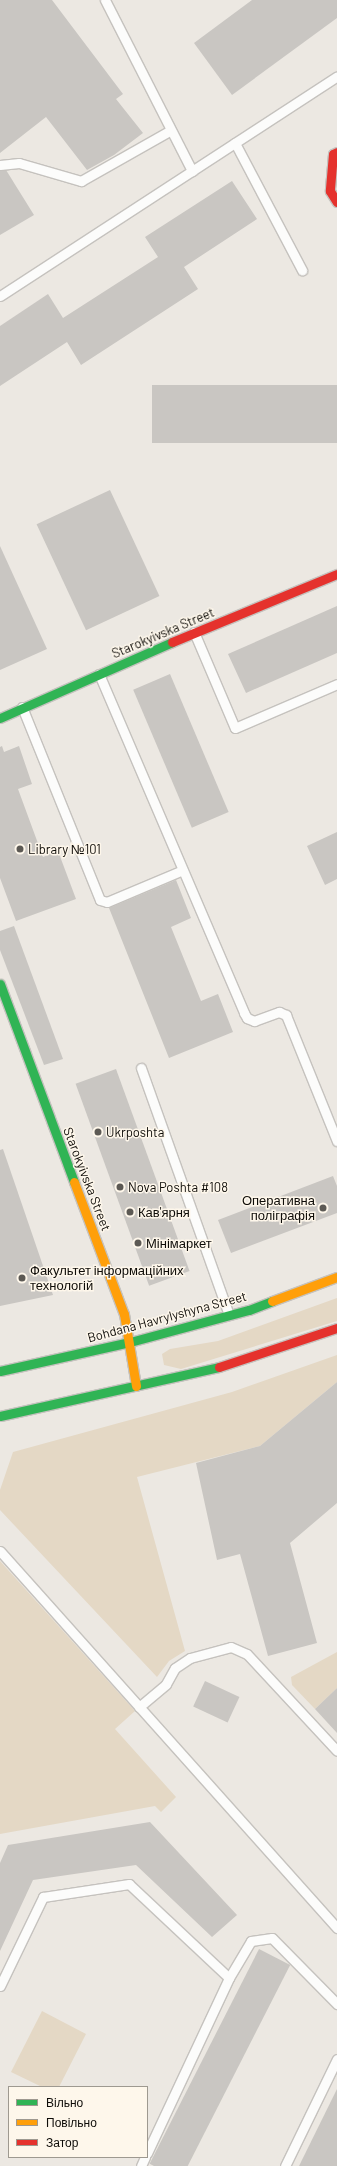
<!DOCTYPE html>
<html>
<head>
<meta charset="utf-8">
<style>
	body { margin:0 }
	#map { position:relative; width:337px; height:2166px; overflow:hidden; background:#ece8e2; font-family:Barlow,sans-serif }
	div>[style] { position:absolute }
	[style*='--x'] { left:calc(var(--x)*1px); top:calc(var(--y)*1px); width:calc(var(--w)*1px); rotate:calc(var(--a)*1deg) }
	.green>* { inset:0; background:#e4d8c5 }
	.building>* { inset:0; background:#c9c6c2; transform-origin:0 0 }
	.roads { filter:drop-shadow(1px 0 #c5c2be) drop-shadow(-1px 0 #c5c2be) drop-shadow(0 1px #c5c2be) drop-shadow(0 -1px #c5c2be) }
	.lane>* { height:9px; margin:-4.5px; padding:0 4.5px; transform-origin:4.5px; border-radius:4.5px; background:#fcfcfb }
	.fast>* { height:9px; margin:-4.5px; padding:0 4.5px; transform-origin:4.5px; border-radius:4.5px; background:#30b455 }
	.slow>* { height:9px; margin:-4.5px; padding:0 4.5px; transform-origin:4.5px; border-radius:4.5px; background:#ff9f0a }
	.jam>* { height:9px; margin:-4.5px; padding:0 4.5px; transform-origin:4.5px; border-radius:4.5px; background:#e5322d }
	.dots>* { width:11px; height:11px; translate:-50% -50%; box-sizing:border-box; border:2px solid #fef7eb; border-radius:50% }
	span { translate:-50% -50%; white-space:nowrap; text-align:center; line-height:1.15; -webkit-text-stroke:3px #fef7eb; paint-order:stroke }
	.street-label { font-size:13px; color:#0e0c08 }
	.poi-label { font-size:13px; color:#0e0c08 }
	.left { translate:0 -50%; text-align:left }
	.right { translate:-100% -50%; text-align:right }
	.legend { position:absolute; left:8px; top:2086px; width:140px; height:72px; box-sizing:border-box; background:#fef7eb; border:1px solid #9e9990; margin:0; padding:5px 7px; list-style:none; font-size:12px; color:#0e0c08 }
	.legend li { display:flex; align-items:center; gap:8px; height:20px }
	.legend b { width:20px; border:1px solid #9e9990 }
</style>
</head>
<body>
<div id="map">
	<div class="green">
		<div style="clip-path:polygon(337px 1298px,337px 1321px,181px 1369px,164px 1365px,162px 1354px,170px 1349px,218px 1341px)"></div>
		<div style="clip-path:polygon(337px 1355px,337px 1382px,260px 1446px,137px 1477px,185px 1651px,169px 1661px,157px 1677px,0 1510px,0 1490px,13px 1452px,232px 1392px)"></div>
		<div style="clip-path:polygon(0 1561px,135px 1711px,115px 1729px,176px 1797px,161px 1812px,155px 1806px,0 1834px)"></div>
		<div style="clip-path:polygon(337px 1652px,337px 1688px,315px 1709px,292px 1685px,291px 1677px)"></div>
		<div style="clip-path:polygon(42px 2011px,86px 2034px,59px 2087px,42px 2087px,11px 2072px)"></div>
	</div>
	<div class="building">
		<div style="clip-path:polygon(0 0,52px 0,123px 94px,116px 99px,143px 133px,114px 155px,87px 170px,46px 117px,0 153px)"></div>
		<div style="clip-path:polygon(252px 0,337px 0,337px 18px,232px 95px,194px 43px)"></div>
		<div style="clip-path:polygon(6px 170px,34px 215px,0 235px,0 171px)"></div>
		<div style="clip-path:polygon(232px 181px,257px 219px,184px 267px,198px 289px,81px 365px,67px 342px,0 386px,0 326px,48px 294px,63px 318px,158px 257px,145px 237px)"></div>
		<div style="left:337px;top:385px;width:58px;height:185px;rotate:90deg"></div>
		<div style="left:110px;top:490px;width:117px;height:81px;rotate:65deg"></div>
		<div style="clip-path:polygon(0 546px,47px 649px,0 670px)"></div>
		<div style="clip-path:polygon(337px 606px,337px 653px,246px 693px,228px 654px)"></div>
		<div style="left:170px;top:674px;width:150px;height:40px;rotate:67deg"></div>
		<div style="clip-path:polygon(2px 746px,4px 752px,19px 746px,32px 784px,18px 789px,43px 857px,58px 851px,76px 899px,16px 921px,0 878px,0 747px)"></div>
		<div style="clip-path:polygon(337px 832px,337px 879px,325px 885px,307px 846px)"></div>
		<div style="clip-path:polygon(176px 880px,191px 918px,171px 927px,201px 1001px,218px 994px,233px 1032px,169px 1058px,109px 908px)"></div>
		<div style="clip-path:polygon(14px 926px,63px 1059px,44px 1065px,0 950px,0 931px)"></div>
		<div style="left:116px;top:1069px;width:215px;height:43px;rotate:70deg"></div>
		<div style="clip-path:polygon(3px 1149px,53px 1295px,0 1306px,0 1150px)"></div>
		<div style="clip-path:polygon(333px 1176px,337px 1186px,337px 1213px,231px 1253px,218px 1220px)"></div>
		<div style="clip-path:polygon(337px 1382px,337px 1503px,290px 1543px,317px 1643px,268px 1656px,240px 1554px,217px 1560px,196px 1463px,260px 1446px)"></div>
		<div style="left:205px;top:1681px;width:38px;height:28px;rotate:25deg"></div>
		<div style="clip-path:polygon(337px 1688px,337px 1733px,315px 1709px)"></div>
		<div style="clip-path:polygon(150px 1822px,237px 1915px,212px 1937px,136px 1865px,33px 1880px,0 1951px,0 1863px,8px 1845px)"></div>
		<div style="left:259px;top:1949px;width:35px;height:241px;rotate:27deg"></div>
		<div style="clip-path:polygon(337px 2089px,337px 2166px,299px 2166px)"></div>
	</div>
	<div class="roads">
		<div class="lane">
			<div style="--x:105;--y:0;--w:192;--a:63"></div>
			<div style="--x:235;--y:143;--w:144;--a:62.2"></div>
			<div style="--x:0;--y:165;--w:19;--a:-6"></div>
			<div style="--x:19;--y:163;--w:65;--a:16.2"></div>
			<div style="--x:81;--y:181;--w:103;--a:-29.5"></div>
			<div style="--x:0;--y:296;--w:402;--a:-33.1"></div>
			<div style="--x:194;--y:632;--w:104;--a:66.9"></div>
			<div style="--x:235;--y:728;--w:111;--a:-23.3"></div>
			<div style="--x:99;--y:674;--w:369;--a:66.8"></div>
			<div style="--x:244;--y:1013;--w:6;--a:59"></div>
			<div style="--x:247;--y:1018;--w:8;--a:23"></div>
			<div style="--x:254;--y:1021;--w:27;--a:-20"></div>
			<div style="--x:279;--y:1012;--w:8;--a:23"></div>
			<div style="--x:286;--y:1015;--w:136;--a:68"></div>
			<div style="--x:22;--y:707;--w:208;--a:68"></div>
			<div style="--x:100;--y:900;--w:7;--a:16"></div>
			<div style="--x:107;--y:902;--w:82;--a:-22.8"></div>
			<div style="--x:141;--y:1068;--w:262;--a:70.4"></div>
			<div style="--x:0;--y:1551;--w:506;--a:48.21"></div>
			<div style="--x:139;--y:1707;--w:35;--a:-40"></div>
			<div style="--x:166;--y:1684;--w:18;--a:-61"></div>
			<div style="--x:175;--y:1668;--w:18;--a:-34"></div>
			<div style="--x:190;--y:1658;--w:42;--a:-15"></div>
			<div style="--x:231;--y:1647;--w:17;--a:24"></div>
			<div style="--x:247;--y:1654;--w:132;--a:47.1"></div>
			<div style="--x:0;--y:1986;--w:99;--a:-64.2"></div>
			<div style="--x:43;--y:1897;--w:87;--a:-8.6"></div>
			<div style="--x:129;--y:1884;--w:137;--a:43.2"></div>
			<div style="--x:147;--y:2153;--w:193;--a:-64.9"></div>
			<div style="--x:229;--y:1978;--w:43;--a:-59.3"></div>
			<div style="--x:251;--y:1941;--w:21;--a:-8"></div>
			<div style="--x:272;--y:1938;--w:93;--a:45.4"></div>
			<div style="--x:141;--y:2166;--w:10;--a:-66"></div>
			<div style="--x:285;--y:2166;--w:119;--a:-64.1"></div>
		</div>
		<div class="fast">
			<div style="--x:0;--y:718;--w:188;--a:-23.8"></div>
			<div style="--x:0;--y:984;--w:211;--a:69.5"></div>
			<div style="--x:0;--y:1371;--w:133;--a:-12.6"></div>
			<div style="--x:130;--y:1342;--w:123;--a:-15.1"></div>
			<div style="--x:249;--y:1310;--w:25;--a:-21"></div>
			<div style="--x:0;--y:1416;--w:224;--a:-12.6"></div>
		</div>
		<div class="slow">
			<div style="--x:74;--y:1182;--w:141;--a:69.3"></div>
			<div style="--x:124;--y:1314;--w:73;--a:80.5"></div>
			<div style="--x:272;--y:1301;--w:69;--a:-20.3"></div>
		</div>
		<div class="jam">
			<div style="--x:337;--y:152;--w:4;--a:153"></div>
			<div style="--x:333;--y:154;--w:37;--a:95"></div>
			<div style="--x:330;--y:191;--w:13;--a:58"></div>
			<div style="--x:172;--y:642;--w:178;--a:-22.4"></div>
			<div style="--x:219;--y:1367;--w:124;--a:-18.3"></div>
		</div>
	</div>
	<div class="dots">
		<div style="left:20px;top:849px;background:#5c5954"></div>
		<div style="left:98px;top:1132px;background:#5c5954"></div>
		<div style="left:120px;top:1187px;background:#5c5954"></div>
		<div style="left:323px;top:1208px;background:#5c5954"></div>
		<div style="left:130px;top:1212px;background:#5c5954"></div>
		<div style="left:138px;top:1243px;background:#5c5954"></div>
		<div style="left:22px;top:1278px;background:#5c5954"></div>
	</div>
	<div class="street-label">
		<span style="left:163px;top:633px;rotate:-23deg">Starokyivska Street</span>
		<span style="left:87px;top:1179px;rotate:69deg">Starokyivska Street</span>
		<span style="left:167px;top:1317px;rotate:-15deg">Bohdana Havrylyshyna Street</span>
	</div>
	<div class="poi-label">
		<span class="left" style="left:28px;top:849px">Library №101</span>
		<span class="left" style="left:106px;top:1132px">Ukrposhta</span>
		<span class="left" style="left:128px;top:1187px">Nova Poshta #108</span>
		<span class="right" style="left:315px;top:1208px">Оперативна<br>поліграфія</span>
		<span class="left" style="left:138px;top:1212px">Кав'ярня</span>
		<span class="left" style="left:146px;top:1243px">Мінімаркет</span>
		<span class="left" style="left:30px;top:1278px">Факультет інформаційних<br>технологій</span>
	</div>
	<ul class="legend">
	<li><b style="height:5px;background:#30b455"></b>Вільно</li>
	<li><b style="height:5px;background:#ff9f0a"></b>Повільно</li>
	<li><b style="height:5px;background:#e5322d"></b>Затор</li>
	</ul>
</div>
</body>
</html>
